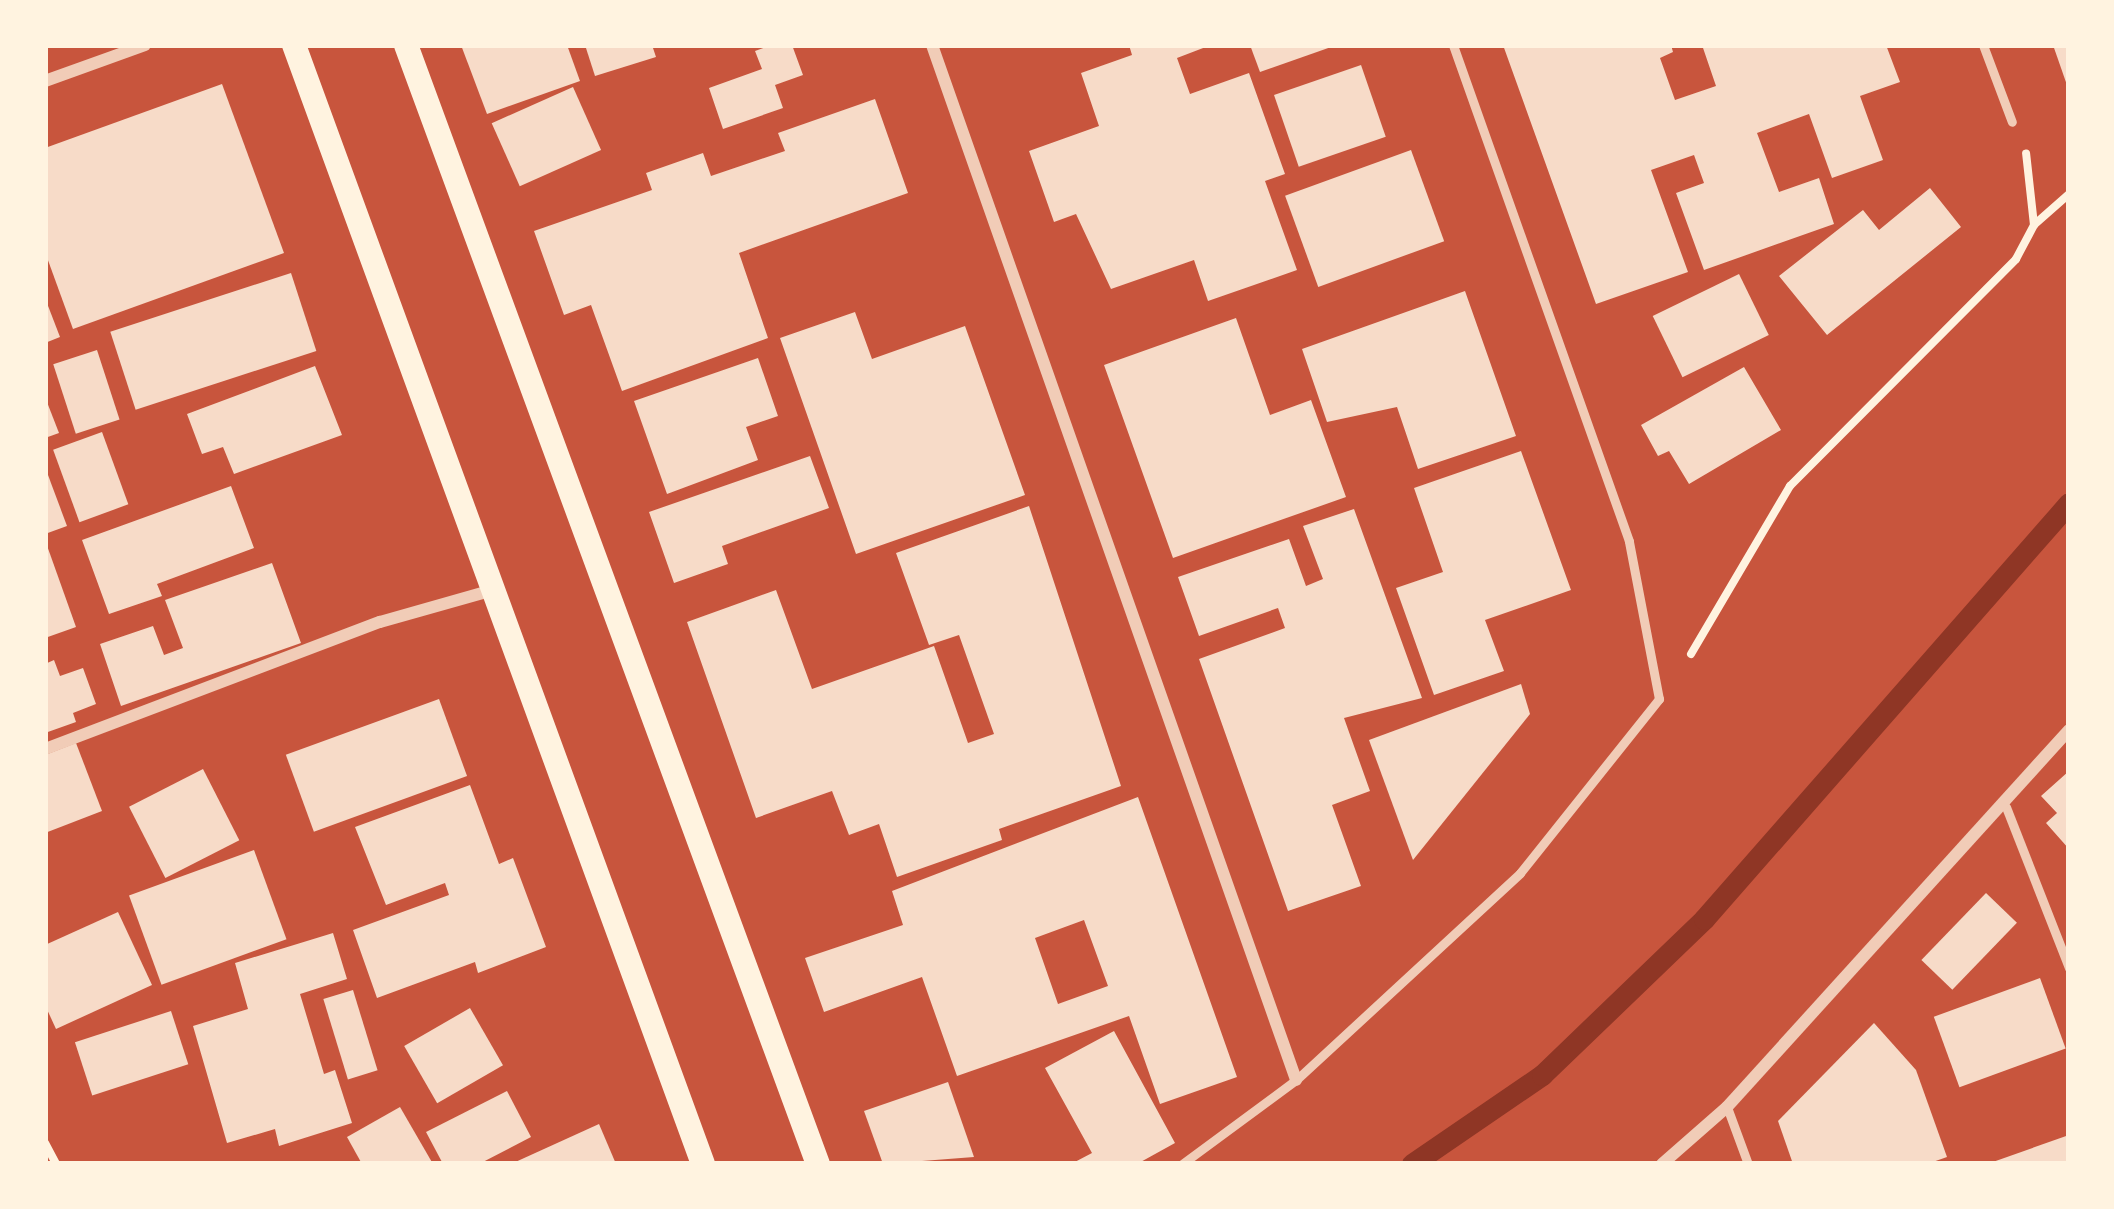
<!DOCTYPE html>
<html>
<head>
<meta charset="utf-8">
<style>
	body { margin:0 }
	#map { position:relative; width:2114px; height:1209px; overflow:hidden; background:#c8553d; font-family:"Roboto Condensed",sans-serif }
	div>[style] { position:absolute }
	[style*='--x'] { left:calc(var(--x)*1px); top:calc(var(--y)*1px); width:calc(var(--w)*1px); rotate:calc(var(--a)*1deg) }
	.stream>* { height:21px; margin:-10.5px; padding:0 10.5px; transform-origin:10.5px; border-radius:10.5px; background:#8f3625 }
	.building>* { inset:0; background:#f7dbc8; transform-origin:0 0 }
	.path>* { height:8px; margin:-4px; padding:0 4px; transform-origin:4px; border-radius:4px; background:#fff3e0 }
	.service>* { height:9px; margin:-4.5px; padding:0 4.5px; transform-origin:4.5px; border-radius:4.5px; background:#f1ccb7 }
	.minor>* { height:12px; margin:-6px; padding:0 6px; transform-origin:6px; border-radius:6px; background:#f1ccb7 }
	.secondary>* { height:24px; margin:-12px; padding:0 12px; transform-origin:12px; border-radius:12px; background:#fff3e0 }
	span { translate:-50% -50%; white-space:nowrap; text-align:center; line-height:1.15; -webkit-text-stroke:12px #fff3e0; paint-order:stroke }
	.frame { position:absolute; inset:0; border:48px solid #fff3e0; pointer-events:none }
</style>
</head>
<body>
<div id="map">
	<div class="stream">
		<div style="--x:1412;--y:1164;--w:158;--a:-34.4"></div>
		<div style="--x:1542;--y:1075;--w:225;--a:-43.9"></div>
		<div style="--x:1704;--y:919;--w:553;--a:-48.74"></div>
	</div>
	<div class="building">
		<div style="clip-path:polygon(461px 45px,567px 45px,580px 81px,487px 114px)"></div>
		<div style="clip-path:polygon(585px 45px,652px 45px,656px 57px,595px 76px)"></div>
		<div style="clip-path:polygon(772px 45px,792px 45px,803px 75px,775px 85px,783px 108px,723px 129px,709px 88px,762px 69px,755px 51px)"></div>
		<div style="clip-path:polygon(1129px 45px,1211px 45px,1177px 58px,1190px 94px,1249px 73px,1285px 174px,1265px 181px,1297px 270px,1208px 301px,1194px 260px,1111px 289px,1076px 214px,1054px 222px,1029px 151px,1099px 126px,1081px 73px,1132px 55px)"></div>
		<div style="clip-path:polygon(1250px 45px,1334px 45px,1334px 46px,1260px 72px)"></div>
		<div style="clip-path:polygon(1503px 45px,1671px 45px,1673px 52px,1660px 58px,1675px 100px,1716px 86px,1702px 45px,1886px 45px,1900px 82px,1860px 96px,1883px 160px,1832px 178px,1809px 114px,1757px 133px,1779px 192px,1819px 178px,1834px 224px,1704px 270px,1676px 193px,1704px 183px,1694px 155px,1651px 170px,1688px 272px,1596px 304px)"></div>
		<div style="clip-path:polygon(2053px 45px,2069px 45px,2069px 88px,2068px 88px)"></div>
		<div style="left:1361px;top:65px;width:76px;height:92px;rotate:71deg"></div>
		<div style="clip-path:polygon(222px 84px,284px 253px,73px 329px,45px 252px,45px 148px)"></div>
		<div style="left:573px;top:87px;width:69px;height:89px;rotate:66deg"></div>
		<div style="clip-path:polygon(875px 99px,908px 193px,739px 253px,768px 338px,622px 391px,591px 305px,564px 315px,534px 231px,652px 190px,646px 173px,703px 153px,711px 176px,785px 151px,778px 133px)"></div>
		<div style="left:1411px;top:150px;width:97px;height:134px;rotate:70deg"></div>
		<div style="clip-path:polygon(1930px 188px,1961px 227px,1827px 335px,1779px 276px,1863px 210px,1879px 230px)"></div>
		<div style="left:291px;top:273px;width:82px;height:190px;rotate:72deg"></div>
		<div style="left:1739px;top:274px;width:68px;height:96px;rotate:64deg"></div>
		<div style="clip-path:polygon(1465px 291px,1516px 436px,1418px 469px,1397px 407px,1327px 422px,1302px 349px)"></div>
		<div style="clip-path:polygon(45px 298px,60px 337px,45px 343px)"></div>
		<div style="clip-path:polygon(855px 312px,872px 359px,965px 326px,1025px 495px,856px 554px,780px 338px)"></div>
		<div style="clip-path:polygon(1236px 318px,1270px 415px,1311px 400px,1346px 497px,1173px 558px,1104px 365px)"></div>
		<div style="left:97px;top:350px;width:73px;height:46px;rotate:72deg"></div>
		<div style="clip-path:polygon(758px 358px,778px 416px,746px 427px,758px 460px,667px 494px,634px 401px)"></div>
		<div style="clip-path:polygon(315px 366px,342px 435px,234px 474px,223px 447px,202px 454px,187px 414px)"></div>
		<div style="clip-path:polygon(1744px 367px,1781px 430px,1689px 484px,1669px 451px,1658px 456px,1641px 425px)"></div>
		<div style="clip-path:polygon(45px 397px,59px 433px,45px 438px)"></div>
		<div style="left:102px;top:432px;width:77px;height:52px;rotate:70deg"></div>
		<div style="clip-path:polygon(1521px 451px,1571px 590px,1485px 620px,1504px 671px,1434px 695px,1396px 588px,1443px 572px,1414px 488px)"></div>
		<div style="clip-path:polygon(810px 456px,829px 508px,722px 546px,728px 564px,674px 583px,649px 512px)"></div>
		<div style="clip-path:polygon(45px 467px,67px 526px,45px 534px)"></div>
		<div style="clip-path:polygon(231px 486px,254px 548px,157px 584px,162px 596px,109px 614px,82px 540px)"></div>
		<div style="clip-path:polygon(1029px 506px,1121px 786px,999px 829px,1002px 840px,897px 877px,879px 824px,849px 835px,832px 791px,756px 818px,687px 622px,776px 590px,812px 689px,934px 646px,968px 743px,994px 734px,959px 635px,929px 645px,896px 553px)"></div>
		<div style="clip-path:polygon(1354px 509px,1422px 698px,1344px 718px,1370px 791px,1332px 805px,1361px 886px,1288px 911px,1199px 659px,1285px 628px,1278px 608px,1199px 636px,1178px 577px,1289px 539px,1306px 586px,1323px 579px,1303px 526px)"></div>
		<div style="clip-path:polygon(45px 540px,76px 627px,45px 638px)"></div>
		<div style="clip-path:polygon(272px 563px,301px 643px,121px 706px,100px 644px,153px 626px,164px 655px,183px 648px,165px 600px)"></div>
		<div style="clip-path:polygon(54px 660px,60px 676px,83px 668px,96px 704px,73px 713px,76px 722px,45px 733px,45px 664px)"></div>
		<div style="clip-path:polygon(1521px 684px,1530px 714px,1413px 860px,1369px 740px)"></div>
		<div style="left:439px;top:699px;width:82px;height:163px;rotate:70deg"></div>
		<div style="clip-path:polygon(76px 743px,102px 811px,45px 833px,45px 755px)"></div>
		<div style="left:203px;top:769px;width:80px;height:83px;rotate:63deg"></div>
		<div style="clip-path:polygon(2069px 771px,2069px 849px,2046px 823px,2057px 813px,2041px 796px)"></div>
		<div style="clip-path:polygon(470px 785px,499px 864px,513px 858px,546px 947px,478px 973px,475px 962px,377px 998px,353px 930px,449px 895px,445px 883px,386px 905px,355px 827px)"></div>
		<div style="clip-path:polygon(evenodd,1138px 797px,1237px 1077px,1160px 1104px,1129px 1016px,957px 1076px,922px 977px,824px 1012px,805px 958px,903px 925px,892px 891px,1138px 797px,1084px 920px,1108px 986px,1058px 1004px,1035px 938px,1084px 920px)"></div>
		<div style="left:254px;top:850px;width:95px;height:133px;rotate:70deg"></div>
		<div style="left:1986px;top:893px;width:43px;height:93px;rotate:44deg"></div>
		<div style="clip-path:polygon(118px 912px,152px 985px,56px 1029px,45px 1005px,45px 945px)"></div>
		<div style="clip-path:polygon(333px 933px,347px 979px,300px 994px,324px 1074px,335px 1070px,352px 1123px,279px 1146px,275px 1129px,227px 1143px,193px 1026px,248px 1009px,235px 963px)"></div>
		<div style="left:2040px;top:978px;width:75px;height:113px;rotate:70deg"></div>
		<div style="left:353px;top:990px;width:84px;height:31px;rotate:73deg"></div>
		<div style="left:470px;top:1008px;width:66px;height:76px;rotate:60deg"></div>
		<div style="left:171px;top:1011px;width:56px;height:101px;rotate:72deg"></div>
		<div style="clip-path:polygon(1874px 1023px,1916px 1070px,1947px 1157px,1927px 1164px,1793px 1164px,1778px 1121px)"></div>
		<div style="clip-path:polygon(1114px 1031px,1175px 1143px,1137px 1164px,1071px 1164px,1092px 1153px,1045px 1068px)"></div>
		<div style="clip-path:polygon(948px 1082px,974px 1157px,883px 1164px,864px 1111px)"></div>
		<div style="clip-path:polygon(507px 1091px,531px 1137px,479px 1164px,443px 1164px,426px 1132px)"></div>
		<div style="clip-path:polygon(400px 1107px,433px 1164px,362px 1164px,347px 1137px)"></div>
		<div style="clip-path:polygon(599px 1124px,616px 1164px,511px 1164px)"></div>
		<div style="clip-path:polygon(2069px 1135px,2069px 1164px,1990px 1164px,1990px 1163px)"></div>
	</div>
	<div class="path">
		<div style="--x:2035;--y:224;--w:45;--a:-41.4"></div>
		<div style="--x:1691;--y:654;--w:195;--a:-59.5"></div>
		<div style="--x:1790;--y:486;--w:320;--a:-45.1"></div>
		<div style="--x:2016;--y:259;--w:38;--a:-62"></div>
		<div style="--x:2034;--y:225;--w:72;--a:-96.3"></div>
		<div style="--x:45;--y:1143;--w:24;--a:62"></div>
	</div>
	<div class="service">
		<div style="--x:1983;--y:45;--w:82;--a:69.4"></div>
		<div style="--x:2006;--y:807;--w:173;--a:68.6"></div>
		<div style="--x:1727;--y:1107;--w:61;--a:69.8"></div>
		<div style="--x:1182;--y:1164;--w:142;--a:-36.4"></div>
		<div style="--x:1296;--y:1080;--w:305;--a:-42.7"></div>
		<div style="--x:1520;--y:873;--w:223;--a:-51.4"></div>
		<div style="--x:1659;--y:699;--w:161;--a:-100.8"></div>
		<div style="--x:1629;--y:541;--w:526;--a:-109.54"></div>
	</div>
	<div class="minor">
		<div style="--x:932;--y:45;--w:1097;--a:70.62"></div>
		<div style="--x:45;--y:81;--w:106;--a:-19.8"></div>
		<div style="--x:45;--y:749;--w:358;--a:-20.8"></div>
		<div style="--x:380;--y:622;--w:117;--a:-15.8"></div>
		<div style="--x:1662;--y:1164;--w:86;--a:-41.2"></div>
		<div style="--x:1727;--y:1107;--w:509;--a:-47.79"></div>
	</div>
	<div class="secondary">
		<div style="--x:294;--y:45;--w:1191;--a:69.92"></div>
		<div style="--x:406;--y:45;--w:1192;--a:69.79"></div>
	</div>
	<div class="frame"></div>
</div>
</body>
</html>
